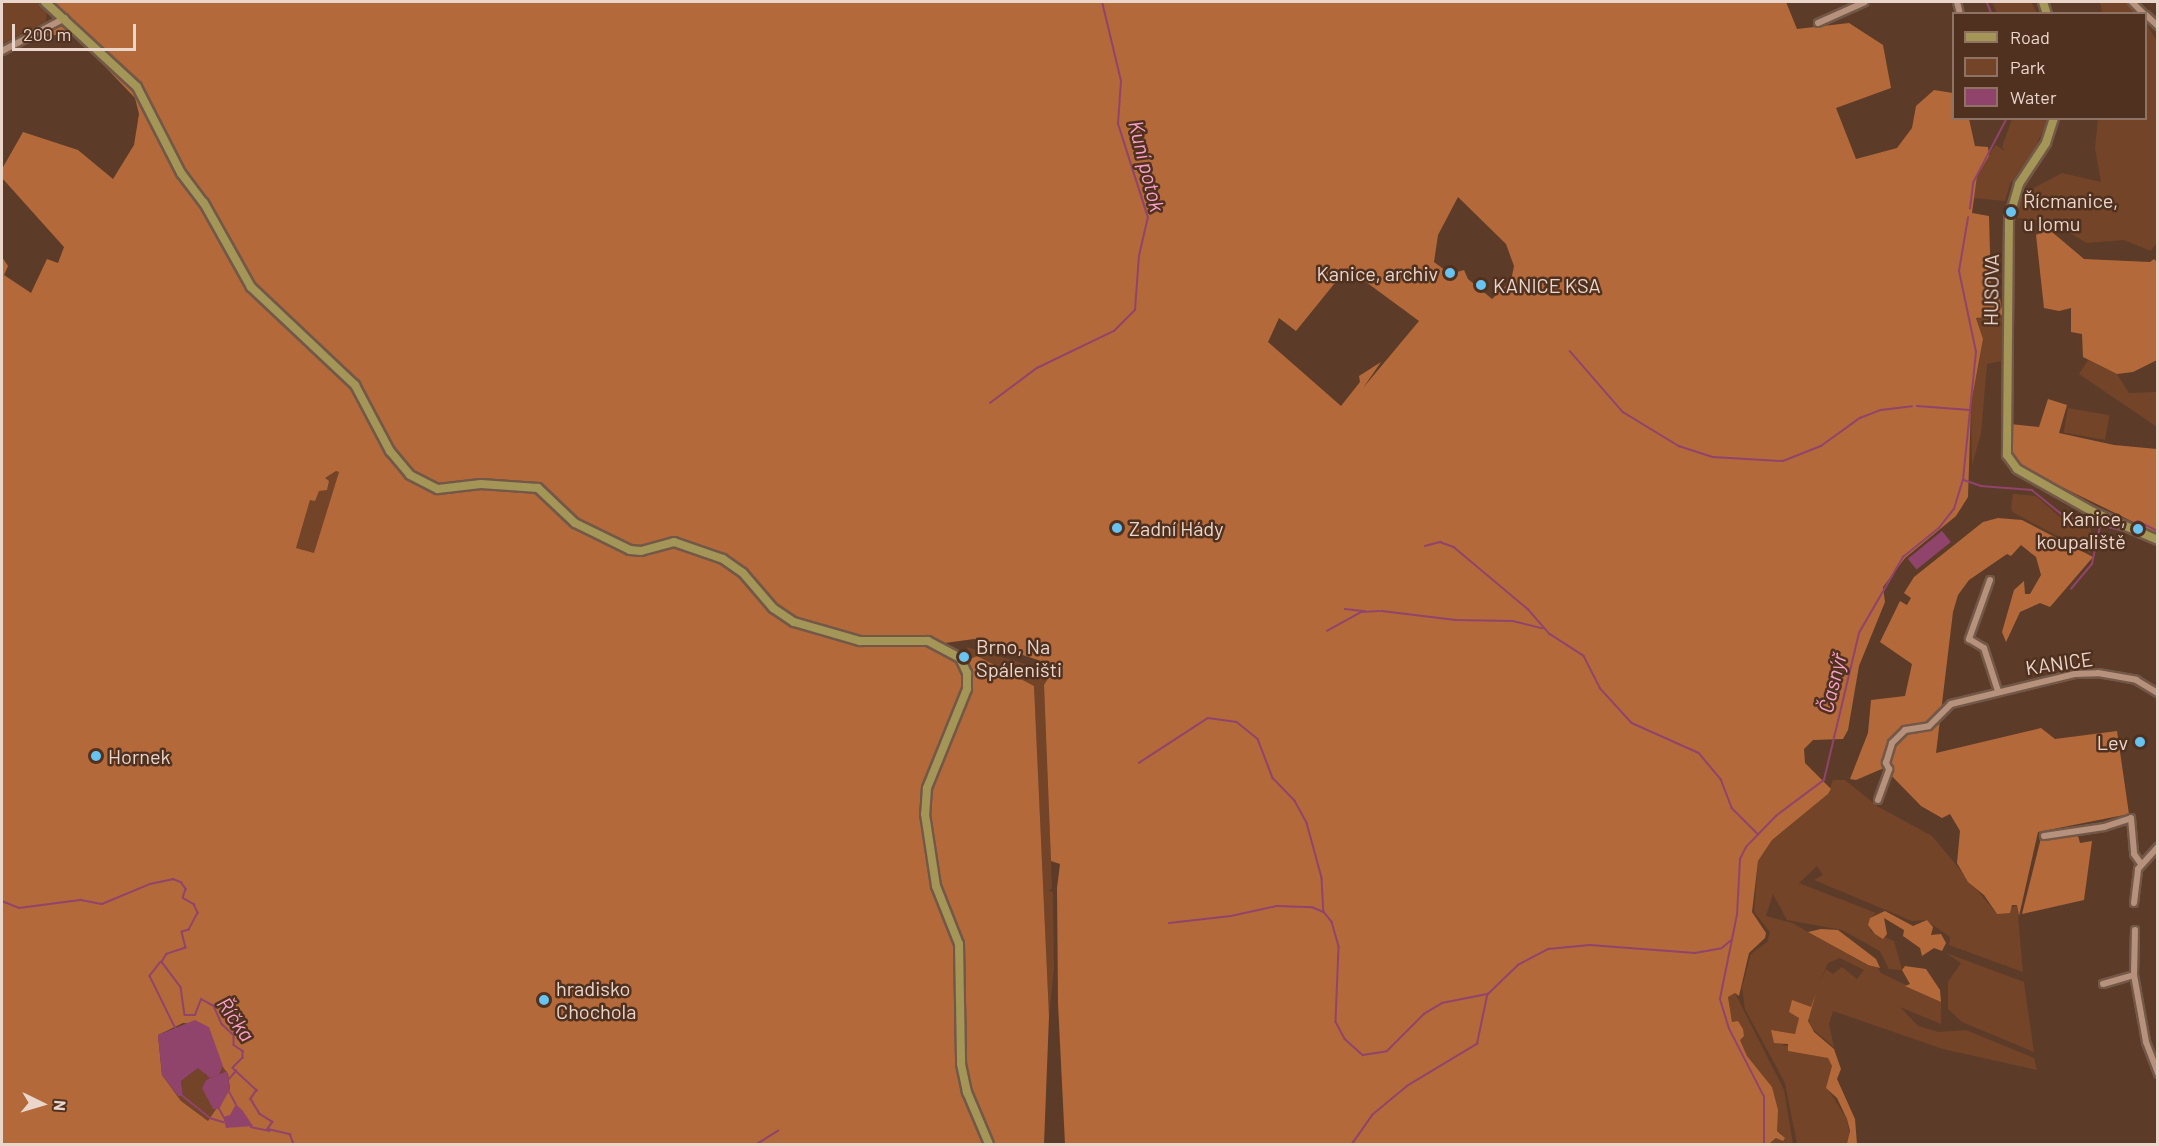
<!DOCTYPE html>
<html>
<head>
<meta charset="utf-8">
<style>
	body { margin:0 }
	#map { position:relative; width:2159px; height:1146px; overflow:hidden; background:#5c3c29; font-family:Barlow,sans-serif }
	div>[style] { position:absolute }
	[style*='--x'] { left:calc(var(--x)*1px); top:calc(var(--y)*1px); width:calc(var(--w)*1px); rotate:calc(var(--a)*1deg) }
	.green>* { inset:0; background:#734428; transform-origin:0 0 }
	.forest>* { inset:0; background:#b4693a }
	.water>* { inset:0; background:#91446b; transform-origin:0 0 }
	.stream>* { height:1.5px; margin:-0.75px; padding:0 0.75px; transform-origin:0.75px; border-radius:0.75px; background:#91446b }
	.roads { filter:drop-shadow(2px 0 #735848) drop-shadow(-2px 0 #735848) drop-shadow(0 2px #735848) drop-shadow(0 -2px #735848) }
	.minor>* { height:6px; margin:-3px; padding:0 3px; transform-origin:3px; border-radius:3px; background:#b6917c }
	.major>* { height:8px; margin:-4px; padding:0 4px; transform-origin:4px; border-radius:4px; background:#a39657 }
	.dots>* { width:16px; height:16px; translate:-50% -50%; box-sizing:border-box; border:3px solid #50311f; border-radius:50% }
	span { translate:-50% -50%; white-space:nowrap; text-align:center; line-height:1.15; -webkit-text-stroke:5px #50311f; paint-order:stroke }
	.poi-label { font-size:20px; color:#ead6cb }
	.left { translate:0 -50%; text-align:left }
	.right { translate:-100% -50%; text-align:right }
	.street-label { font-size:20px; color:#ead6cb }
	.water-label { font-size:21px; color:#faa1ca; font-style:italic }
	.frame { position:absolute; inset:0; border:3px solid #ead6cb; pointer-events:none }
	.legend { position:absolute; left:1952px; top:12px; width:195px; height:108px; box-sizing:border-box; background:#50311f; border:2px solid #8e7364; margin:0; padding:8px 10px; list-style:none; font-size:18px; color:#ead6cb }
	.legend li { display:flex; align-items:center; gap:12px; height:30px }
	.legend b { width:30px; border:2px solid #8e7364 }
	.north { position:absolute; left:12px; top:1074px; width:60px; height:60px; -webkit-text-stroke:4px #50311f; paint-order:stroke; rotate:95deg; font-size:16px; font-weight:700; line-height:24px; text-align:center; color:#ead6cb }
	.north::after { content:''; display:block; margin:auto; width:21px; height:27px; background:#ead6cb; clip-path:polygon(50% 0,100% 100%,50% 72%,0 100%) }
	.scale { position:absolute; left:12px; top:24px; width:124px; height:27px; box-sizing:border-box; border:3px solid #ead6cb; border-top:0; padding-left:8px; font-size:18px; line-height:21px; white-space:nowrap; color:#ead6cb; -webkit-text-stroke:4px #50311f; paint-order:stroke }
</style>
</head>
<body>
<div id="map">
	<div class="green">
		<div style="clip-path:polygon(2px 2px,37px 2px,47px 11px,46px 21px,2px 44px)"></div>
		<div style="clip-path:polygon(1992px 2px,2031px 2px,2037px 13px,1997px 13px)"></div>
		<div style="clip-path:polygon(2100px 2px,2129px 2px,2135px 13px,2102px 13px)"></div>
		<div style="clip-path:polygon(2146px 22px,2158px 44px,2158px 241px,2151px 251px,2124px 240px,2087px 243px,2053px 223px,2013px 217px,2019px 196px,2062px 173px,2101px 182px,2095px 148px,2098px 119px,2146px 118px)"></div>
		<div style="clip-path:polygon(2012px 119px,2048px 119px,2035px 148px,2010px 184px,2005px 201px,1972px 198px,1977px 176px,1992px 150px,1996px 145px,2005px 151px,2002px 147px)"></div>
		<div style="clip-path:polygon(2003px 315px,2001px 361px,1987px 364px,1981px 434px,1972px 465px,1971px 404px,1983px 340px,1976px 317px)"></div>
		<div style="clip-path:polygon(2088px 360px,2117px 374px,2129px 393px,2157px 392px,2157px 427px,2079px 374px)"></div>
		<div style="left:2068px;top:408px;width:42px;height:25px;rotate:10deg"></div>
		<div style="clip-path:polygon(336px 471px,339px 472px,314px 554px,296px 548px,310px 500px,322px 488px,325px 478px)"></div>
		<div style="clip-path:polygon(2013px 494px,2036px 496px,2061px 518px,2077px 520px,2090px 528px,2094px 538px,2090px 553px,2014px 513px,2011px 509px)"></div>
		<div style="clip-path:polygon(967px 647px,1053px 672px,1044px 686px,1052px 888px,1049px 891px,1053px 892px,1054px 969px,1049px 1016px,1034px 686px,977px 656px,968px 660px)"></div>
		<div style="clip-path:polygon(evenodd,1833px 780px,1845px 780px,1877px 806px,1932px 836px,1997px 914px,2017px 905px,2023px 972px,1949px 945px,1950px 937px,1926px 920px,1912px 921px,1814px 880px,1823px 875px,1817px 866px,1799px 883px,1876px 913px,1870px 918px,1871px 931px,1894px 941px,1902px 970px,1889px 969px,1880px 951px,1842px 930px,1787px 920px,1773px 894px,1766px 916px,1792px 923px,1867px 965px,1876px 965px,1881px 973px,1941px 1002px,1941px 1024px,1900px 1007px,1918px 1026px,1938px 1032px,1966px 1030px,2034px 1058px,2037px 1070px,1943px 1049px,1833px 1011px,1829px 1024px,1834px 1047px,1811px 1028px,1808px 1018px,1811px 1007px,1799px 1018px,1795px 1035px,1782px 1045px,1790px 1046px,1788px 1051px,1828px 1058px,1832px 1066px,1827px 1088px,1847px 1119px,1850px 1139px,1847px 1144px,1797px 1144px,1785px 1083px,1745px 1009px,1742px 987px,1751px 954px,1767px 942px,1770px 932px,1754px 912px,1758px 861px,1772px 840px,1828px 794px,1833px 780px,1840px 958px,1864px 970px,1857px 979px,1842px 967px,1833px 974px,1826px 969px,1819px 983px,1828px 963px,1840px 958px)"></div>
		<div style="clip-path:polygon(1946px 953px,2024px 982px,2034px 1052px,1962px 1022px,1948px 1009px,1948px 982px,1961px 963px)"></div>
		<div style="clip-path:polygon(1735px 993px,1784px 1090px,1793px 1144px,1769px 1144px,1782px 1134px,1777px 1131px,1772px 1087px,1747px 1056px,1732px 1022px,1728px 997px)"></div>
		<div style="clip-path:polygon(223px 1066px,227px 1071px,206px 1080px,202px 1087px,219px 1109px,208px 1121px,181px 1101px,178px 1096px,183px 1096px,181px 1081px,200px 1067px,206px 1076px,221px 1073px)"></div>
	</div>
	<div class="forest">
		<div style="clip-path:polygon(evenodd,51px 2px,1786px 2px,1797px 29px,1849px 23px,1883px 45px,1891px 88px,1836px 108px,1856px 159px,1897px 148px,1912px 128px,1916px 106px,1934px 90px,1953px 93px,1954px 118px,1969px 119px,1975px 146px,1988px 147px,1989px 156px,1977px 176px,1972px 213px,1989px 216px,1991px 288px,2000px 299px,2003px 315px,1976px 318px,1983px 339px,1971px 404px,1968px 497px,1956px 516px,1905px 558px,1883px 587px,1885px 602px,1859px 666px,1848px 730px,1843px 739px,1813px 740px,1804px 749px,1805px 763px,1831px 789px,1828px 794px,1772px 840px,1758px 861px,1752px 912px,1766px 933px,1765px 938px,1749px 953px,1739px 996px,1735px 993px,1728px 997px,1732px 1022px,1738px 1021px,1743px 1029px,1744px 1036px,1740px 1040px,1747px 1056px,1772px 1087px,1778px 1110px,1777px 1131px,1785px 1138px,1783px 1141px,1776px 1138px,1769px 1144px,1065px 1144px,1058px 1003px,1057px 888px,1060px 864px,1051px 861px,1044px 685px,1056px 666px,974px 639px,945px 643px,921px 637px,860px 638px,795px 620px,765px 596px,745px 571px,695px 543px,674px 539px,630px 547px,588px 527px,569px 515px,547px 491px,531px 483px,439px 486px,418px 477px,403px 466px,392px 450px,357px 383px,253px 285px,207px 201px,184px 171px,139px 85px,51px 2px,1458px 197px,1506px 244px,1514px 266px,1511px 281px,1492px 299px,1468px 279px,1464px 270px,1450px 274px,1434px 262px,1438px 235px,1458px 197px,51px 2px,1347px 268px,1419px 321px,1363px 388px,1381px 362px,1359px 376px,1360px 382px,1341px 406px,1268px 342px,1279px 318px,1296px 331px,1347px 268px)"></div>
		<div style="clip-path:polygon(evenodd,67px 25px,134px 89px,249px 289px,352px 387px,387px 453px,408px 477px,438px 492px,481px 487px,536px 491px,573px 526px,629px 553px,674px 545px,721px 562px,747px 581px,771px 610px,792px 625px,859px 644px,927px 644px,951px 653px,962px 666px,965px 681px,961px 698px,924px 787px,922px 814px,955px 945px,958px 1064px,986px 1144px,2px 1144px,2px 257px,8px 266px,4px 275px,31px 293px,47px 259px,58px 263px,64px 247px,2px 178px,2px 169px,23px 132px,78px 150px,113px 179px,134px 145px,139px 114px,135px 98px,72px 32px,44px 37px,49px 30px,67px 25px,336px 471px,339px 472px,314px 553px,296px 548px,310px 500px,315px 501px,319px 491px,327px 490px,329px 481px,325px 478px,336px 471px,67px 25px,183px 1023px,193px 1024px,228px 1074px,230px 1089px,208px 1121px,181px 1101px,162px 1075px,158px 1035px,183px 1023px)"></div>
		<div style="clip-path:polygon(2045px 230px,2052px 232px,2084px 259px,2150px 262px,2154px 259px,2157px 262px,2157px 360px,2133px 372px,2117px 374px,2083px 357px,2082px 334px,2071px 332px,2071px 308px,2059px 311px,2044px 308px,2036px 235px)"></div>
		<div style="clip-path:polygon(2048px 399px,2067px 405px,2059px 433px,2114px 445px,2157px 449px,2156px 533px,2023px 468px,2012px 457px,2010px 424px,2039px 427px)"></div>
		<div style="clip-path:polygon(1998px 518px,2022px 520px,2093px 557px,2050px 607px,2040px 603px,2020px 612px,2006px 642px,2002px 632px,2014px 590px,2024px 581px,2025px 594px,2030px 594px,2041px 575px,2036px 557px,2021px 545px,2011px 556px,2007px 554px,1969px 580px,1958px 595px,1953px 612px,1936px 753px,2041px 728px,2055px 739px,2117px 731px,2129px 814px,2038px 832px,2019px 916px,2017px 905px,2012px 905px,2010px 913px,1997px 914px,1984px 895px,1968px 882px,1957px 863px,1960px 831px,1950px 814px,1942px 818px,1921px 806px,1884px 768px,1856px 780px,1850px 779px,1868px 733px,1871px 700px,1905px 696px,1912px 664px,1880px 642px,1900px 601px,1907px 605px,1911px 598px,1904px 593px,1914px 577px,1983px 522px)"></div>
		<div style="clip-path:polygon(977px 656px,1034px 686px,1049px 1016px,1044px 1144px,993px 1144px,970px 1091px,964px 1064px,963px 958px,939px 885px,928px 814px,930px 788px,967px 700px,971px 681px,968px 660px)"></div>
		<div style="clip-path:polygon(2077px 832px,2080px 843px,2092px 841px,2084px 900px,2022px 914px,2041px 838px)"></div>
		<div style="clip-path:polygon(1885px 911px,1913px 926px,1927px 920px,1933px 927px,1931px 935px,1941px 934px,1946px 943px,1942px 951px,1934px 948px,1922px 956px,1920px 948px,1903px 936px,1904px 930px,1884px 918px,1887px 934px,1883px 939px,1875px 934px,1868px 925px,1870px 918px)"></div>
		<div style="clip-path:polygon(1821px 929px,1838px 930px,1876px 959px,1880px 968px,1868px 965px,1808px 932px)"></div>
		<div style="clip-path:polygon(1905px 966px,1926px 969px,1940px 990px,1941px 1002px,1905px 986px,1910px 984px,1902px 970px)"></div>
		<div style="clip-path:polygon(1816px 993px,1808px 1021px,1814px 1032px,1834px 1049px,1841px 1069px,1837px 1079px,1855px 1119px,1857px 1144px,1847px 1144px,1850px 1131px,1847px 1119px,1837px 1098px,1826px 1088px,1832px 1066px,1828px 1058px,1788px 1051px,1788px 1044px,1774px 1043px,1771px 1030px,1795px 1034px,1799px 1018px,1789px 1012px,1792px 1000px,1811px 1007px)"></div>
	</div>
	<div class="water">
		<div style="left:1942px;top:531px;width:14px;height:44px;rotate:51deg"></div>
		<div style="clip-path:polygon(195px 1020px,209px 1027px,223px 1066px,219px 1075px,210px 1078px,198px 1068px,181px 1081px,183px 1096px,178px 1096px,162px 1075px,158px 1035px)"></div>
		<div style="clip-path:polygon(227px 1071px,230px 1089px,219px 1109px,213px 1109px,202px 1088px,206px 1080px)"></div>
		<div style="clip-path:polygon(236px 1104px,243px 1111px,253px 1126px,226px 1128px,223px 1117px,230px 1115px)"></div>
	</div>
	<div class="stream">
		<div style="--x:1987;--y:2;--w:13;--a:67"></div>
		<div style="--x:1970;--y:209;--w:26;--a:-83"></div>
		<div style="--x:1973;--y:183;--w:73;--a:-62.4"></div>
		<div style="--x:1570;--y:351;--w:81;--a:49"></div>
		<div style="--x:1623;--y:412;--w:66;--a:31.3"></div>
		<div style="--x:1679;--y:446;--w:36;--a:18"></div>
		<div style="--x:1713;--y:457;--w:70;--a:3.3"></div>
		<div style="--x:1783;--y:461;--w:41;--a:-21.5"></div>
		<div style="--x:1821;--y:446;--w:48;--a:-35.7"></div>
		<div style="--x:1860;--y:418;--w:22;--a:-21"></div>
		<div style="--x:1881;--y:410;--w:31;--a:-7"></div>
		<div style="--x:990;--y:403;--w:59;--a:-36.7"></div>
		<div style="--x:1037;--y:368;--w:85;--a:-25.7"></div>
		<div style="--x:1114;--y:331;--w:30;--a:-45"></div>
		<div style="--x:1135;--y:310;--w:54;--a:-85.8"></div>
		<div style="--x:1139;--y:256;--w:39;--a:-77"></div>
		<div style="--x:1148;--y:218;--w:99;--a:-107.7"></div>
		<div style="--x:1118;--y:124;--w:43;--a:-86"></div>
		<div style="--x:1121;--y:81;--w:81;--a:-103.5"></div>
		<div style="--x:1917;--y:406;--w:53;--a:4.3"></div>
		<div style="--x:1964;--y:480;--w:18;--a:19"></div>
		<div style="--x:1981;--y:486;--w:51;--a:4.5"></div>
		<div style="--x:2032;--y:490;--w:41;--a:39.1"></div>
		<div style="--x:2064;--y:516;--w:70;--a:14"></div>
		<div style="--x:2132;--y:525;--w:7;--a:-34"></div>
		<div style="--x:2138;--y:521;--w:22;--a:27"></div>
		<div style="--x:1425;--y:546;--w:16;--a:-15"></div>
		<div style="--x:1440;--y:542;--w:15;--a:20"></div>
		<div style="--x:1454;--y:547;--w:97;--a:40"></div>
		<div style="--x:1528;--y:609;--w:33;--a:49"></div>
		<div style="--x:1550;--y:634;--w:40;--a:32.9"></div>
		<div style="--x:1584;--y:656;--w:36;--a:63"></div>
		<div style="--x:1600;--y:688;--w:47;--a:47.6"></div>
		<div style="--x:1632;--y:723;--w:73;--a:24.1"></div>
		<div style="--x:1699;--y:753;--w:34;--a:50"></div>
		<div style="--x:1721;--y:779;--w:31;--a:69"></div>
		<div style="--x:1732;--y:808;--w:37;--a:45"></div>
		<div style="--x:2071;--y:589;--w:33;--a:-50"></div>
		<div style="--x:2092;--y:564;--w:39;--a:-78"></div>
		<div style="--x:1345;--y:609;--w:20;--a:6"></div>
		<div style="--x:1327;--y:631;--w:39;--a:-29"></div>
		<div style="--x:1361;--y:612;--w:21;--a:-3"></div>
		<div style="--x:1382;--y:611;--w:74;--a:7"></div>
		<div style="--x:1455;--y:620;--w:58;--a:1"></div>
		<div style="--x:1513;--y:621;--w:30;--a:14"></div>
		<div style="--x:1139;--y:763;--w:82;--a:-33.1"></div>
		<div style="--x:1208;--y:718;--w:29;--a:8"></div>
		<div style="--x:1237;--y:722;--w:27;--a:39"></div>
		<div style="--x:1258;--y:739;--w:42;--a:69"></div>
		<div style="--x:1273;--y:778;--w:32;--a:46"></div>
		<div style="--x:1295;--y:801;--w:25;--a:61"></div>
		<div style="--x:1307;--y:823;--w:57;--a:74.7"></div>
		<div style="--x:1322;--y:878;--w:34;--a:87"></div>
		<div style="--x:1324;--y:912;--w:13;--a:51"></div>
		<div style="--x:1332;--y:922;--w:26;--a:74"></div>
		<div style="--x:1339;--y:947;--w:75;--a:92.3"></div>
		<div style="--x:1336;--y:1022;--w:19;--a:62"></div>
		<div style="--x:1345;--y:1039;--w:24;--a:42"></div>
		<div style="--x:1363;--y:1055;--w:24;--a:-9"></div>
		<div style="--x:1387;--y:1051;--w:52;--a:-45"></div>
		<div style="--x:1424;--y:1014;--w:21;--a:-31"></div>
		<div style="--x:1442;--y:1003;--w:47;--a:-11.1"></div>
		<div style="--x:1488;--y:994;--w:42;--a:-44"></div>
		<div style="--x:1518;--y:965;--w:34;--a:-28"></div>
		<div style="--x:1548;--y:949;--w:42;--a:-5.4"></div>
		<div style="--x:1590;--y:945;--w:105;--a:4.4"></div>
		<div style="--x:1695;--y:953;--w:27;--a:-10"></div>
		<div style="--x:1722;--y:948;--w:11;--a:-41"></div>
		<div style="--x:2;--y:901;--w:18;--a:22"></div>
		<div style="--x:19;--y:908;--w:63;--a:-7.4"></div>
		<div style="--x:81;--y:900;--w:21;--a:11"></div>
		<div style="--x:102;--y:904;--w:52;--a:-22.6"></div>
		<div style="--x:150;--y:884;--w:24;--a:-12"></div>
		<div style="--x:173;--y:879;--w:9;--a:21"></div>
		<div style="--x:181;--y:882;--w:9;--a:54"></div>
		<div style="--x:186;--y:889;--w:9;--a:108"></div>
		<div style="--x:183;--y:898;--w:13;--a:29"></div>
		<div style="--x:194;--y:904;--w:10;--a:66"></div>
		<div style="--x:198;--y:913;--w:19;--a:118"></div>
		<div style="--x:189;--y:930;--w:7;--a:164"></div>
		<div style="--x:182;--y:932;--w:16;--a:76"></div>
		<div style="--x:186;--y:948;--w:20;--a:162"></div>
		<div style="--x:167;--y:954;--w:9;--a:122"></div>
		<div style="--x:162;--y:962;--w:31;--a:53"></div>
		<div style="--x:181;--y:987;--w:28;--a:82"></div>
		<div style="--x:185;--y:1015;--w:10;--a:0"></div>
		<div style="--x:195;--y:1015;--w:17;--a:-69"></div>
		<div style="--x:201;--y:999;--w:15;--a:28"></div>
		<div style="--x:214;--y:1006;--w:20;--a:66"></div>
		<div style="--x:222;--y:1024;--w:16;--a:43"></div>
		<div style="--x:234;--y:1035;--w:10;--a:90"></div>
		<div style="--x:234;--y:1045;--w:11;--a:34"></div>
		<div style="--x:243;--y:1051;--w:7;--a:90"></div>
		<div style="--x:243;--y:1058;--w:14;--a:135"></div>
		<div style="--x:233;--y:1068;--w:33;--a:43"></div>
		<div style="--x:257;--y:1090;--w:11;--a:124"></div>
		<div style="--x:251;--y:1099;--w:17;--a:59"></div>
		<div style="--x:260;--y:1114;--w:15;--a:32"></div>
		<div style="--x:273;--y:1122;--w:9;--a:126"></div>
		<div style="--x:268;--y:1129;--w:23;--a:13"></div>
		<div style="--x:290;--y:1134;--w:11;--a:68"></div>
		<div style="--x:294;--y:1144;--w:5;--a:0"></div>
		<div style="--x:1169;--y:923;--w:62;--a:-6.4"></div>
		<div style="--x:1231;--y:916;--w:47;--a:-12.3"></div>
		<div style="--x:1277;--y:906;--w:35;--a:2"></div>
		<div style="--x:1312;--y:907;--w:13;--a:23"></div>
		<div style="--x:161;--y:962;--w:18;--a:128"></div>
		<div style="--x:150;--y:976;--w:57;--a:63.9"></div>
		<div style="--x:229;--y:1079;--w:11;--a:-49"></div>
		<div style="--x:228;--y:1089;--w:17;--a:62"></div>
		<div style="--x:183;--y:1096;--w:35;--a:39"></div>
		<div style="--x:210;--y:1118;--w:14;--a:17"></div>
		<div style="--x:219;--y:1108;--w:10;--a:61"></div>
		<div style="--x:251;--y:1127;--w:19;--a:12"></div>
		<div style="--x:757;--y:1144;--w:25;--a:-32"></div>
		<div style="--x:1352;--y:1144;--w:35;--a:-55"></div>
		<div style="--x:1372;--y:1115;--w:45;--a:-39.6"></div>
		<div style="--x:1407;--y:1086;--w:82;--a:-31"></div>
		<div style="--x:1477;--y:1044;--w:49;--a:-78.2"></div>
		<div style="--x:1764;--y:1144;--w:47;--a:-90"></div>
		<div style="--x:1764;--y:1097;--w:76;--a:-117.2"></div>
		<div style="--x:1729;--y:1029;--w:31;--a:-107"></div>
		<div style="--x:1720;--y:999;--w:86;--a:-78.6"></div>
		<div style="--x:1737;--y:915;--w:56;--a:-86.9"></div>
		<div style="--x:1740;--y:859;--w:13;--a:-63"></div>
		<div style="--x:1746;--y:847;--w:43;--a:-45.9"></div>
		<div style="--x:1776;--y:816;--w:60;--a:-36.9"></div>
		<div style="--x:1824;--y:780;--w:151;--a:-76.6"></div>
		<div style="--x:1859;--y:633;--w:88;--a:-59.9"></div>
		<div style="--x:1903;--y:557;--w:46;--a:-38.9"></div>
		<div style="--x:1939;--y:528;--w:24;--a:-52"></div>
		<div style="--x:1954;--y:509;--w:30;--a:-73"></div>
		<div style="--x:1963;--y:480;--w:129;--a:-84.2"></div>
		<div style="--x:1976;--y:352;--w:83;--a:-101.9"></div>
		<div style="--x:1959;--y:271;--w:54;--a:-80.4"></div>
	</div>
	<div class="roads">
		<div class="minor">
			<div style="--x:1957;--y:2;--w:12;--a:76"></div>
			<div style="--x:2132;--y:2;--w:17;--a:45"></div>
			<div style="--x:2146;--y:15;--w:16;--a:43"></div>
			<div style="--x:1818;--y:23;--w:51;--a:-24.1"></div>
			<div style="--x:2;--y:51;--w:71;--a:-27.6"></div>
			<div style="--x:1990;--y:580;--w:63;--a:109.6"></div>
			<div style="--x:1969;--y:639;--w:17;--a:31"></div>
			<div style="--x:1984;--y:648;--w:45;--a:72"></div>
			<div style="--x:1878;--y:800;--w:33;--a:-70"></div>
			<div style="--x:1889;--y:769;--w:7;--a:-117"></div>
			<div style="--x:1886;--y:763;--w:21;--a:-73"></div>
			<div style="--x:1892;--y:743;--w:18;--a:-45"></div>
			<div style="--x:1905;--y:730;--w:24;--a:-9"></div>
			<div style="--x:1929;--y:726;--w:31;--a:-45"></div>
			<div style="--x:1951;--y:704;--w:128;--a:-13.6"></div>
			<div style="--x:2075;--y:674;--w:23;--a:-2"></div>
			<div style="--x:2098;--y:673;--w:39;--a:10"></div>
			<div style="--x:2136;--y:680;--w:26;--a:31"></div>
			<div style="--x:2044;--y:836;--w:61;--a:-8.5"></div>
			<div style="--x:2104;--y:827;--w:28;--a:-18"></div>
			<div style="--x:2131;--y:818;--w:36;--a:85"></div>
			<div style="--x:2134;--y:854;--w:12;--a:55"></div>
			<div style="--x:2134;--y:903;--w:34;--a:-83"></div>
			<div style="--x:2138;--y:869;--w:30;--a:-48"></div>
			<div style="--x:2135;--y:930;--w:45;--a:91.3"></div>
			<div style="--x:2134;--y:975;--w:68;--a:79.8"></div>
			<div style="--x:2146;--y:1042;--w:34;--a:69"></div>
			<div style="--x:2103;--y:984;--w:32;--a:-16"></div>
		</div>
		<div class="major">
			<div style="--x:45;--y:2;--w:125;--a:42.7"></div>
			<div style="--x:137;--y:87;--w:97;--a:62.9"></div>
			<div style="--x:181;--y:173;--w:38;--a:53"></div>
			<div style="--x:204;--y:203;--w:96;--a:60.8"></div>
			<div style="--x:251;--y:287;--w:143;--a:43.3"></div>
			<div style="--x:355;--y:385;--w:75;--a:62.1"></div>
			<div style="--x:390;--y:451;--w:31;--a:50"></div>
			<div style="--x:410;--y:475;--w:31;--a:27"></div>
			<div style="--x:438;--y:489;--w:43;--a:-6.6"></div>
			<div style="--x:481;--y:484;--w:57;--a:4"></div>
			<div style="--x:538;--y:488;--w:51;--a:43.4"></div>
			<div style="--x:575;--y:523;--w:61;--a:26.1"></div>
			<div style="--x:630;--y:550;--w:11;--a:5"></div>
			<div style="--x:641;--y:551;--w:34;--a:-15"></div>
			<div style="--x:674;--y:542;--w:52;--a:19.1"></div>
			<div style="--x:723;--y:559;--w:24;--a:35"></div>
			<div style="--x:743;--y:573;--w:46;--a:49.4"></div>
			<div style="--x:773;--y:608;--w:25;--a:34"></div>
			<div style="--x:794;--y:622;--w:69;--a:16.1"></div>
			<div style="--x:860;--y:641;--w:68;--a:0"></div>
			<div style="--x:928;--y:641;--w:36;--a:28"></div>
			<div style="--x:960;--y:658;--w:17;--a:65"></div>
			<div style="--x:967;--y:673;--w:16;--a:90"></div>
			<div style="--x:967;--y:689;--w:107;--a:112"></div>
			<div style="--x:927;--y:788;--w:26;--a:94"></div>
			<div style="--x:925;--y:814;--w:73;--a:81.3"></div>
			<div style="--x:936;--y:886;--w:62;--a:68.4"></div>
			<div style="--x:959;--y:944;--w:120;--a:89"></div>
			<div style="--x:961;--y:1064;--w:29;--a:78"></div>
			<div style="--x:967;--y:1092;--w:56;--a:67.1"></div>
			<div style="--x:2043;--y:2;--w:13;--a:72"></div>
			<div style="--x:2054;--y:118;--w:26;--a:108"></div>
			<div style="--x:2046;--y:143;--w:49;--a:123.4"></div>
			<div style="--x:2019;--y:184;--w:35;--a:106"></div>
			<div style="--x:2009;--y:218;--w:237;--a:90.5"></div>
			<div style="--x:2007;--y:455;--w:17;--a:54"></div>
			<div style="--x:2017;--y:469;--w:87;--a:29.5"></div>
			<div style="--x:2093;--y:512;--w:71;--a:23.3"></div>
		</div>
	</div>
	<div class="dots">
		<div style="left:2011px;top:212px;background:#67c4f0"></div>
		<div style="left:1450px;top:273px;background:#67c4f0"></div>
		<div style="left:1481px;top:285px;background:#67c4f0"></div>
		<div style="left:1117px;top:528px;background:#67c4f0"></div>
		<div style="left:2138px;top:529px;background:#67c4f0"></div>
		<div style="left:964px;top:657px;background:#67c4f0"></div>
		<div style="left:2140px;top:742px;background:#67c4f0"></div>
		<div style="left:96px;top:756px;background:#67c4f0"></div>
		<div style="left:544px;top:1000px;background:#67c4f0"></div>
	</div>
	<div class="poi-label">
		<span class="left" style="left:2023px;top:212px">Řícmanice,<br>u lomu</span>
		<span class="right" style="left:1438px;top:273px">Kanice, archiv</span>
		<span class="left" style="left:1493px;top:285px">KANICE KSA</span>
		<span class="right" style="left:2126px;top:530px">Kanice,<br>koupaliště</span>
		<span class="left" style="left:1129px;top:528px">Zadní Hády</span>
		<span class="left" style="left:976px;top:658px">Brno, Na<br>Spáleništi</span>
		<span class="right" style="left:2128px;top:742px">Lev</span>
		<span class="left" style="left:108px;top:756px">Hornek</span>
		<span class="left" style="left:556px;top:1000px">hradisko<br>Chochola</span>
	</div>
	<div class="street-label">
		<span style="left:1991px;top:290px;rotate:-89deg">HUSOVA</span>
		<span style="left:2059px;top:663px;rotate:-8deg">KANICE</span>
	</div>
	<div class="water-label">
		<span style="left:1147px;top:166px;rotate:76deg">Kuní potok</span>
		<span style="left:1832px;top:683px;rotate:-76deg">Časnýř</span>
		<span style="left:236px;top:1019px;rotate:55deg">Říčka</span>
	</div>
	<div class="frame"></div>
	<ul class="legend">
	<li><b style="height:8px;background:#a39657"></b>Road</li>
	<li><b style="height:16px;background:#734428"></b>Park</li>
	<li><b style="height:16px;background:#91446b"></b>Water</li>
	</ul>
	<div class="north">N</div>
	<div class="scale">200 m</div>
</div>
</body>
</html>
